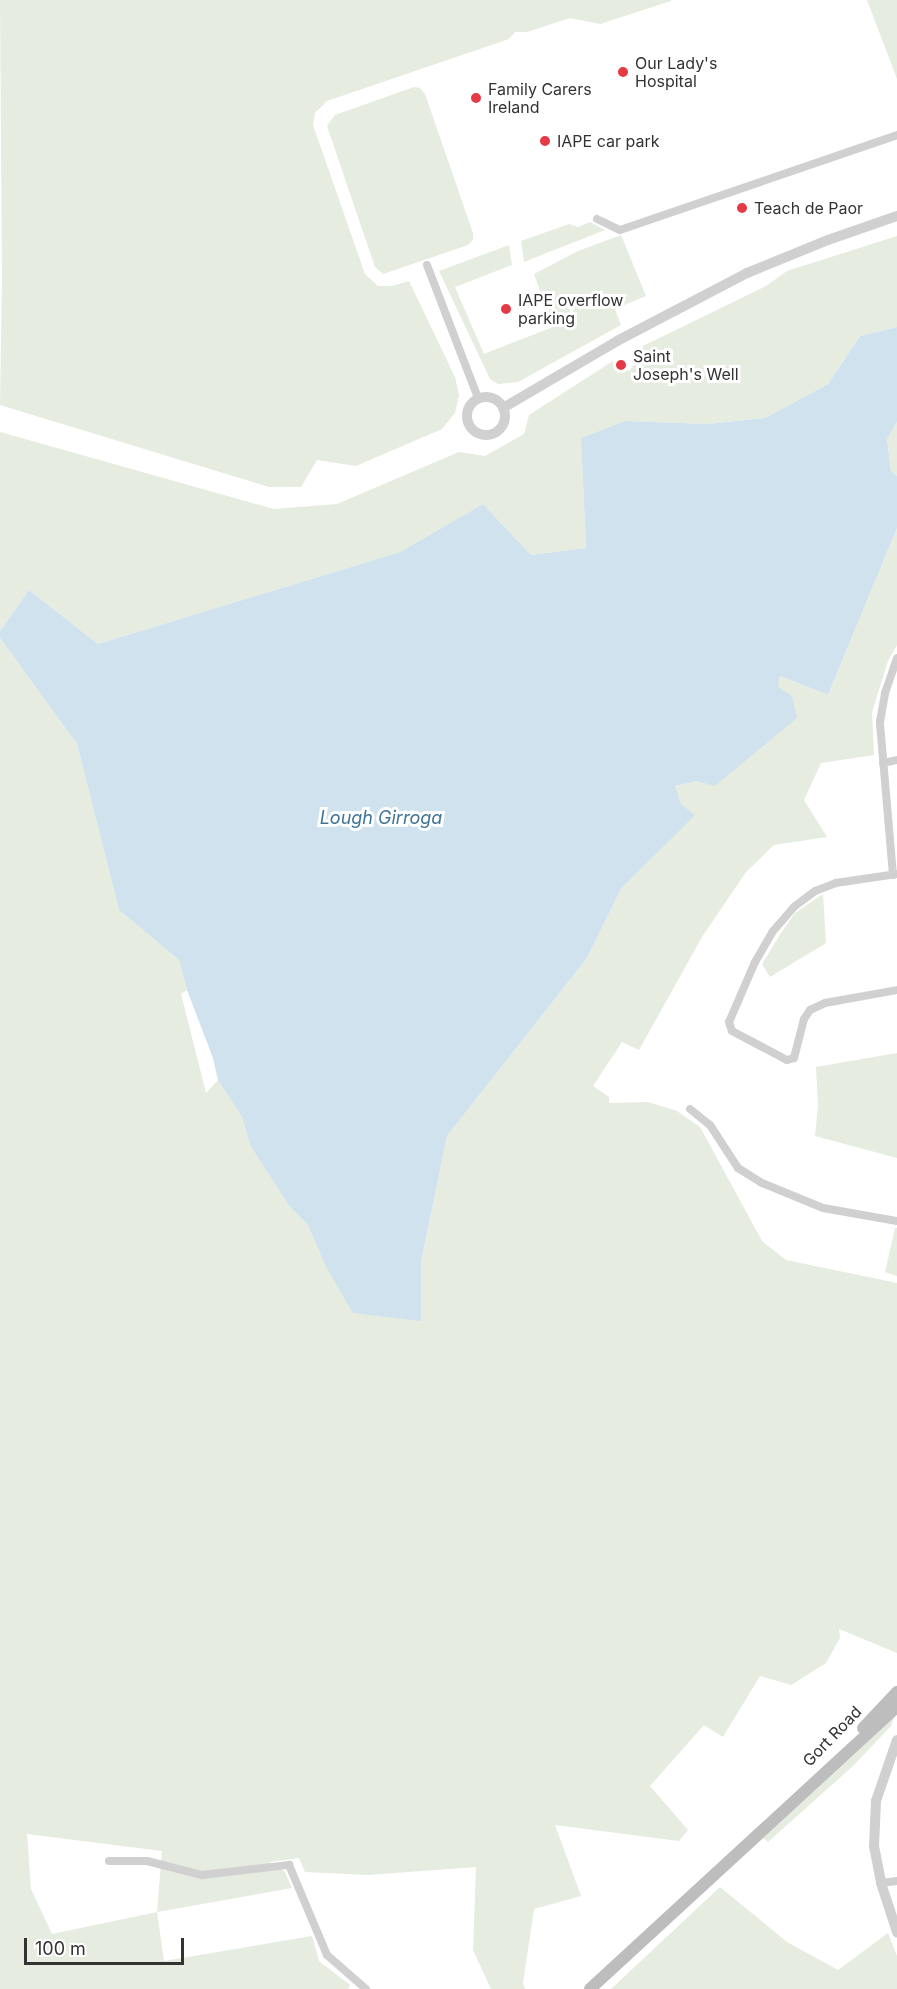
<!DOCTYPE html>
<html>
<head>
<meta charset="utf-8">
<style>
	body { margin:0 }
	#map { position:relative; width:897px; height:1989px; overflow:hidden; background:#fff; font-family:Inter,sans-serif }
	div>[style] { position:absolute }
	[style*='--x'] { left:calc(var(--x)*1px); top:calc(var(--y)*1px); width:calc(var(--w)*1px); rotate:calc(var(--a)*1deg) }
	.green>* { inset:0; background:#e6ecdf }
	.water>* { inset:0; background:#cfe2ee }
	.minor>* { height:8px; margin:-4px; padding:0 4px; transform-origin:4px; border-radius:4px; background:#d0d0d0 }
	.tertiary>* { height:10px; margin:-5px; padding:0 5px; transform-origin:5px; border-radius:5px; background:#d0d0d0 }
	.tertiary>.ring { margin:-5px; padding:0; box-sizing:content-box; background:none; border:10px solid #d0d0d0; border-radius:50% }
	.secondary>* { height:12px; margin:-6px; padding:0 6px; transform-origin:6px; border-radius:6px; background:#bdbdbd }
	.dots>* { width:16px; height:16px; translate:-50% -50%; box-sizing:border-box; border:3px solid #fff; border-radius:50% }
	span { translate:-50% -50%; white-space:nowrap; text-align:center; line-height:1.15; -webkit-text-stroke:6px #fff; paint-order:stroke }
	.poi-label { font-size:16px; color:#333 }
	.left { translate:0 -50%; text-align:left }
	.street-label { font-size:16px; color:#333 }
	.water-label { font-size:18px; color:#3f7597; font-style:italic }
	.scale { position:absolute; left:24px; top:1938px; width:160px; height:27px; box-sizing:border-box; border:3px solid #333; border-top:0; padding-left:8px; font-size:18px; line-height:21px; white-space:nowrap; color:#333; -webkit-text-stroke:4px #fff; paint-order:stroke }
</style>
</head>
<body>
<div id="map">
	<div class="green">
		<div style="clip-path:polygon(0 0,671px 0,671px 1px,600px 24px,570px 18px,527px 32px,515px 32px,509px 39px,327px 101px,315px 113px,313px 125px,365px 274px,378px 286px,392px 286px,409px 281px,455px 377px,459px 395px,455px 413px,442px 429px,356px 466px,317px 460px,301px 487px,269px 487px,0 405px,2px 280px)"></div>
		<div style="clip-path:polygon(867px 0,897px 0,897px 79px)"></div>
		<div style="clip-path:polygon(414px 87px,420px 88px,425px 94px,473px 233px,473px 240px,468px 245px,383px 274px,375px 267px,327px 126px,335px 115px)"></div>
		<div style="clip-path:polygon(590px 222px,605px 230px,524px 262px,521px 241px,569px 224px,578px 227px)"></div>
		<div style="clip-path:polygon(621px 235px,646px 296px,615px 309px,621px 325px,518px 382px,498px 384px,490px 379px,439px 271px,509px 245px,512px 265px,455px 287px,484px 354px,553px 327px,534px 274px,578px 251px)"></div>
		<div style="clip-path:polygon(897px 236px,897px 327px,860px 336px,828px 384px,765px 418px,708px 424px,625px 421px,581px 438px,586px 548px,531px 555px,483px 504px,400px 552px,98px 644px,29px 590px,0 631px,0 432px,274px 509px,337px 504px,459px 452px,485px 456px,524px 434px,529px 415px,613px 361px,629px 371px,640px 358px,643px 346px,766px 286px,787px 271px)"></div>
		<div style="clip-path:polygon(897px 422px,897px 476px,891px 471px,887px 439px)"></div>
		<div style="clip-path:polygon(evenodd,897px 528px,897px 645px,888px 661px,872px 712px,874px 755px,821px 763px,804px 800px,827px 837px,774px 845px,746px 872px,702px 937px,639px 1050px,622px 1042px,593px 1086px,609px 1097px,609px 1103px,648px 1102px,677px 1111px,700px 1127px,762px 1241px,786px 1260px,897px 1283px,897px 1653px,839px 1629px,840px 1638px,826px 1663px,791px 1685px,760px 1676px,723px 1737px,704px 1725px,650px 1786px,688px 1830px,679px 1841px,555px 1825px,581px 1896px,534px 1909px,523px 1983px,525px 1989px,491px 1989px,473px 1950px,476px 1867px,368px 1875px,305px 1872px,299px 1858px,269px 1862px,285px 1872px,292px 1888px,157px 1912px,164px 1961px,312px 1936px,319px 1961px,350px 1985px,348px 1989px,0 1989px,0 638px,77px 744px,119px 910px,179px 960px,187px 990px,181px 994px,206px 1093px,218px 1080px,242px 1117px,250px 1145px,289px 1206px,308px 1225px,325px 1265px,421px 1320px,421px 1262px,447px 1136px,587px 958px,621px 889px,694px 815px,681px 804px,674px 786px,697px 781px,778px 687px,780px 676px,828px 695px,897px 528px,27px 1834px,162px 1851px,157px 1912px,52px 1934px,31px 1889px,27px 1834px)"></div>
		<div style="clip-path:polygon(823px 894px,826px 943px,770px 977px,762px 964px,781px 933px,795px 913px)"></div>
		<div style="clip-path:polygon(897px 1053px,897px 1158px,815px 1136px,818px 1105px,816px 1067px)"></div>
		<div style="clip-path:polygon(895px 1228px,897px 1228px,897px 1276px,885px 1272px)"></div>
		<div style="clip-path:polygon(894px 1717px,891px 1726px,853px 1766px,768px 1842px,763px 1838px)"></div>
		<div style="clip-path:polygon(720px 1887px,787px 1942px,838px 1970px,888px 1933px,897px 1956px,897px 1989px,611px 1989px)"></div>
	</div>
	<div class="water">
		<div style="clip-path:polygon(897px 327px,897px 422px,887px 439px,891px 471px,897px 476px,897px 528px,828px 695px,780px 676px,778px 687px,792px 696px,797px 718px,715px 786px,697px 781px,675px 786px,681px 804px,695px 815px,621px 889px,587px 958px,447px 1136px,421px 1262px,421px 1321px,353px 1313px,325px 1265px,308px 1225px,289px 1206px,250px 1145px,242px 1117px,218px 1080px,213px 1058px,187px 990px,179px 960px,119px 910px,77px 744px,0 638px,0 631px,29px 590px,98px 644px,400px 552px,483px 504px,531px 555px,586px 548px,581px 438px,625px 421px,708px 424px,765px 418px,828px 384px,860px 336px)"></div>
	</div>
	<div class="minor">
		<div style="--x:597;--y:219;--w:25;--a:26"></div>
		<div style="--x:620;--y:230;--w:293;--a:-18.9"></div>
		<div style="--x:427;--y:265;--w:142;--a:69"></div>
		<div style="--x:883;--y:763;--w:14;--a:-12"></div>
		<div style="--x:897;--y:874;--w:62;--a:171.6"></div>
		<div style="--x:836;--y:883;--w:22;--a:159"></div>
		<div style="--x:815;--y:891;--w:26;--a:143"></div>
		<div style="--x:794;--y:907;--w:32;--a:131"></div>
		<div style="--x:773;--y:931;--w:36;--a:120"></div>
		<div style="--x:755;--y:962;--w:65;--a:113.4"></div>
		<div style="--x:729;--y:1022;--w:9;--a:72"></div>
		<div style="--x:732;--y:1031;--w:62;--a:27.8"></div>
		<div style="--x:787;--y:1060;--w:7;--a:-16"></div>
		<div style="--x:794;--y:1058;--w:40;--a:-75.6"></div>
		<div style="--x:804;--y:1019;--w:11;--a:-56"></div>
		<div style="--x:810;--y:1010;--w:17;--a:-25"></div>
		<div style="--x:825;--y:1003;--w:73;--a:-10.2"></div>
		<div style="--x:893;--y:875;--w:154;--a:-94.9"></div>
		<div style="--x:880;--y:722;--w:29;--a:-80"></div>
		<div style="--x:885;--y:693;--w:37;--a:-71"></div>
		<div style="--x:690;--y:1109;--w:26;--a:39"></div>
		<div style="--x:710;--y:1125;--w:51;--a:56.9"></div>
		<div style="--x:738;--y:1168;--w:28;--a:32"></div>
		<div style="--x:762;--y:1183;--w:66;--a:22.3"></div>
		<div style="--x:823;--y:1208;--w:75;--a:10"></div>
		<div style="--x:109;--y:1861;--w:38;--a:0"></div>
		<div style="--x:147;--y:1861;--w:57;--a:14.3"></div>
		<div style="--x:202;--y:1875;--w:88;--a:-6.6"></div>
		<div style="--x:289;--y:1865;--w:98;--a:67.1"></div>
		<div style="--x:327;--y:1955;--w:52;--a:41.1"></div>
		<div style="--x:881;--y:1883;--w:16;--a:-7"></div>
	</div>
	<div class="tertiary">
		<div class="ring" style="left:467px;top:397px;width:28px;height:28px"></div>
		<div style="--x:503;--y:408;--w:132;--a:-30.4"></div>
		<div style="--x:617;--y:341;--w:147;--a:-27.6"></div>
		<div style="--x:747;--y:273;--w:87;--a:-22.2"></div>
		<div style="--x:828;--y:240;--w:73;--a:-19.2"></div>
		<div style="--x:897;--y:1740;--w:65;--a:109"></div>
		<div style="--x:876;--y:1801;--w:45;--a:92.5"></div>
		<div style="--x:874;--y:1846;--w:38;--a:79"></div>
		<div style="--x:881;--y:1883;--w:52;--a:71.9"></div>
	</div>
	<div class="secondary">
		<div style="--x:863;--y:1728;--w:50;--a:-46.6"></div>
		<div style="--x:590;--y:1989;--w:417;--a:-42.6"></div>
	</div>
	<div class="dots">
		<div style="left:623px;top:72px;background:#e63946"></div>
		<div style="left:476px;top:98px;background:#e63946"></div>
		<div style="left:545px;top:141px;background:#e63946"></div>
		<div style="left:742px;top:208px;background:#e63946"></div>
		<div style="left:506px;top:309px;background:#e63946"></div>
		<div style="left:621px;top:365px;background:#e63946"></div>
	</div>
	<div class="poi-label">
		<span class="left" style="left:635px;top:72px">Our Lady's<br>Hospital</span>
		<span class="left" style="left:488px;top:98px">Family Carers<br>Ireland</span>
		<span class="left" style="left:557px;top:141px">IAPE car park</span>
		<span class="left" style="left:754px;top:208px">Teach de Paor</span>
		<span class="left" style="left:518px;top:309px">IAPE overflow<br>parking</span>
		<span class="left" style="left:633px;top:365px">Saint<br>Joseph's Well</span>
	</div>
	<div class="street-label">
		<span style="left:832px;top:1736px;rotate:-46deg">Gort Road</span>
	</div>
	<div class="water-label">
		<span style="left:381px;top:818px">Lough Girroga</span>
	</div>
	<div class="scale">100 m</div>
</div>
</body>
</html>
